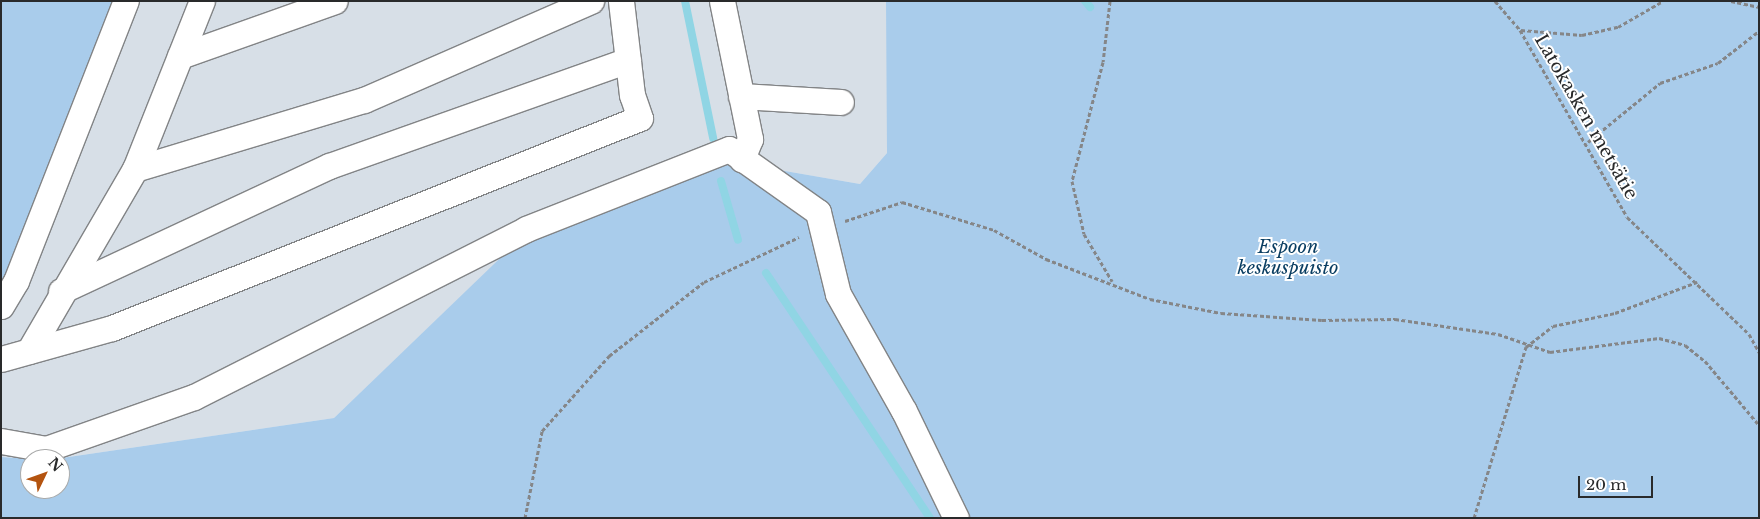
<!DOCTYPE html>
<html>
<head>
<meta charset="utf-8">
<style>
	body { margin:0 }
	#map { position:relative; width:1760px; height:519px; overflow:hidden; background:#e9ebee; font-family:"Libre Baskerville",serif }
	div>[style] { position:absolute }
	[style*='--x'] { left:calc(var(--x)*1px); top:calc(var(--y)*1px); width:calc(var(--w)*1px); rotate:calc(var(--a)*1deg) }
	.built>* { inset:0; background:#d7dfe7 }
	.green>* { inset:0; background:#a9cceb }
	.stream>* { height:8px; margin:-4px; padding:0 4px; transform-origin:4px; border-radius:4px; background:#90d5e4 }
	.path>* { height:3px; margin-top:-1.5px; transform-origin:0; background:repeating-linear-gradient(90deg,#858688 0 4px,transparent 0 6.5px) }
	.roads { filter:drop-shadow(1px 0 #828486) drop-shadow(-1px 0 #828486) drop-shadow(0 1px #828486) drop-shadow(0 -1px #828486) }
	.minor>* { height:25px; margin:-12.5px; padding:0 12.5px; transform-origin:12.5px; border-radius:12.5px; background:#fff }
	span { translate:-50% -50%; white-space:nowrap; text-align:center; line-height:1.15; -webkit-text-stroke:4px #fff; paint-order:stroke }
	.street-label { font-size:18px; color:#292a2b }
	.park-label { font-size:18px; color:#0a3e62; font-style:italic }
	.frame { position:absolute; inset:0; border:2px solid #292a2b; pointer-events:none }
	.north { position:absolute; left:20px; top:449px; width:50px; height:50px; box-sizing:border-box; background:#fff; border:1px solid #a9aaaa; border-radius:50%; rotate:48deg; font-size:14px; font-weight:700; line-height:20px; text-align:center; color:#292a2b }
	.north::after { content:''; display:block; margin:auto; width:18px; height:22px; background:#b45410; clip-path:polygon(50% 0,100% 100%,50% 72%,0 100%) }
	.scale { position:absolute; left:1578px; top:476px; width:75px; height:22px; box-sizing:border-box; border:2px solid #292a2b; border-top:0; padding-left:6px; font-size:15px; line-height:18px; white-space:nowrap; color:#292a2b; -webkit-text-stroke:4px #fff; paint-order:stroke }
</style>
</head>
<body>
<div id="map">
	<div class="built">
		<div style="clip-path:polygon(114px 1px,894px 1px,887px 153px,860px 184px,722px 160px,521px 239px,334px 418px,55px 459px,1px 457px,1px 286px)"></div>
	</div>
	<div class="green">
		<div style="clip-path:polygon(1px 1px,114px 1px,1px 286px)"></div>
		<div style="clip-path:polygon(886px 1px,1759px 1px,1759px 518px,1px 518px,1px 457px,33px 459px,30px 489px,60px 489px,60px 459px,55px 459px,334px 418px,520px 239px,722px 160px,860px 184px,887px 153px)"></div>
	</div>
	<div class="stream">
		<div style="--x:685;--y:1;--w:140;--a:78.4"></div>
		<div style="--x:1085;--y:1;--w:8;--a:50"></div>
		<div style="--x:721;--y:181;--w:61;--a:73.9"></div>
		<div style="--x:766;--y:273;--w:295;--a:56.2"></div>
	</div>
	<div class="path">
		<div style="--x:1110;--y:1;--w:61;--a:96.5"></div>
		<div style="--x:1103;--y:62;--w:123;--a:104.6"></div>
		<div style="--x:1072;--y:181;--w:54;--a:77.2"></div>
		<div style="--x:1084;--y:234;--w:55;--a:59.2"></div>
		<div style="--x:1495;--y:1;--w:38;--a:49"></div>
		<div style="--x:1520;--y:30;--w:215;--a:60.2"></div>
		<div style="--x:1627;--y:217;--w:169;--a:43.8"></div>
		<div style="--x:1749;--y:334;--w:21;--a:61"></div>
		<div style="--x:1731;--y:1;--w:29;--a:12"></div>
		<div style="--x:1521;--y:30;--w:61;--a:4.7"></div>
		<div style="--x:1582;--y:35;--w:37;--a:-13"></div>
		<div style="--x:1618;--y:27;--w:52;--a:-30"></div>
		<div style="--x:1588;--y:142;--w:93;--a:-39.3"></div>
		<div style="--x:1660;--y:83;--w:61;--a:-19"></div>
		<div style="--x:1718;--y:63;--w:52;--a:-38"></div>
		<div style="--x:845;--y:221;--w:60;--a:-18.4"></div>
		<div style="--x:902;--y:202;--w:96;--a:16.9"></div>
		<div style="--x:994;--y:230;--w:60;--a:29.1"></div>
		<div style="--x:1046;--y:259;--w:111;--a:21"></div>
		<div style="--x:1150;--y:299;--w:72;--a:11.2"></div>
		<div style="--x:1221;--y:313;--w:101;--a:4"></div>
		<div style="--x:1322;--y:320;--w:73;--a:-0.8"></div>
		<div style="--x:1395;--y:319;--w:104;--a:8.3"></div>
		<div style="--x:1498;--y:334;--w:55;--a:19.1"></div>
		<div style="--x:1550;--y:352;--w:110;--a:-7.3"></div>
		<div style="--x:1659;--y:338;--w:27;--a:15"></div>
		<div style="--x:1685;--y:345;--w:26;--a:39"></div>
		<div style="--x:1705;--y:361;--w:84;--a:49.8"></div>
		<div style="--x:525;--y:518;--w:89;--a:-78.9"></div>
		<div style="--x:542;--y:431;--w:101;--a:-48.2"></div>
		<div style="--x:609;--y:356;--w:120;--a:-37.9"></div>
		<div style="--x:704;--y:282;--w:105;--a:-25.3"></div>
		<div style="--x:723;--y:518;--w:20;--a:0"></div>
		<div style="--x:1474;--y:518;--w:179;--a:-73.1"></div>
		<div style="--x:1526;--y:347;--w:34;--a:-38"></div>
		<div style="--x:1553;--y:326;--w:63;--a:-11.8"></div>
		<div style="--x:1615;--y:313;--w:88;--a:-20.7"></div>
	</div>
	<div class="roads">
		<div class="minor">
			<div style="--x:722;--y:1;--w:141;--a:78.5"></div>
			<div style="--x:750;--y:139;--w:22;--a:112"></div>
			<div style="--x:180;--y:56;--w:164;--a:-19.5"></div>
			<div style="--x:741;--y:96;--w:100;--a:3.4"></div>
			<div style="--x:135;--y:169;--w:181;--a:-68.3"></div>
			<div style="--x:61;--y:291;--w:296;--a:-25"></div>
			<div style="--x:329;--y:166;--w:317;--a:-19.5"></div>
			<div style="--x:1;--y:306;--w:29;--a:-59"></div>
			<div style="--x:16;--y:281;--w:301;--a:-68.6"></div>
			<div style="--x:29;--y:351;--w:211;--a:-59.8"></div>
			<div style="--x:135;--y:169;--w:239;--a:-16.8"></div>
			<div style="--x:364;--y:100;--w:248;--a:-23.6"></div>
			<div style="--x:1;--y:359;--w:115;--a:-15.6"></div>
			<div style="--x:112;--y:328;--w:568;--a:-21.69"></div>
			<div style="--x:640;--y:118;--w:24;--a:-109"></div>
			<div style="--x:632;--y:95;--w:95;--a:-96.7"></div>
			<div style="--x:1;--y:441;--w:46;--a:10.1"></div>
			<div style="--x:46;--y:449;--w:157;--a:-19.4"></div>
			<div style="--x:194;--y:397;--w:372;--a:-26.8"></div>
			<div style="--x:526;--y:229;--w:218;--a:-21.5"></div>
			<div style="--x:729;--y:149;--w:109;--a:35.3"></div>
			<div style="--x:818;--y:212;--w:84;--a:76.3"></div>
			<div style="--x:838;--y:294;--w:134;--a:60.6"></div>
			<div style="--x:904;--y:411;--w:119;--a:64.1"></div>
		</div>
	</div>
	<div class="street-label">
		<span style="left:1586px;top:117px;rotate:60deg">Latokasken metsätie</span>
	</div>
	<div class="park-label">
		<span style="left:1288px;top:258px">Espoon<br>keskuspuisto</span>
	</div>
	<div class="frame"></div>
	<div class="north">N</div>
	<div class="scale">20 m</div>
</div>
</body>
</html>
